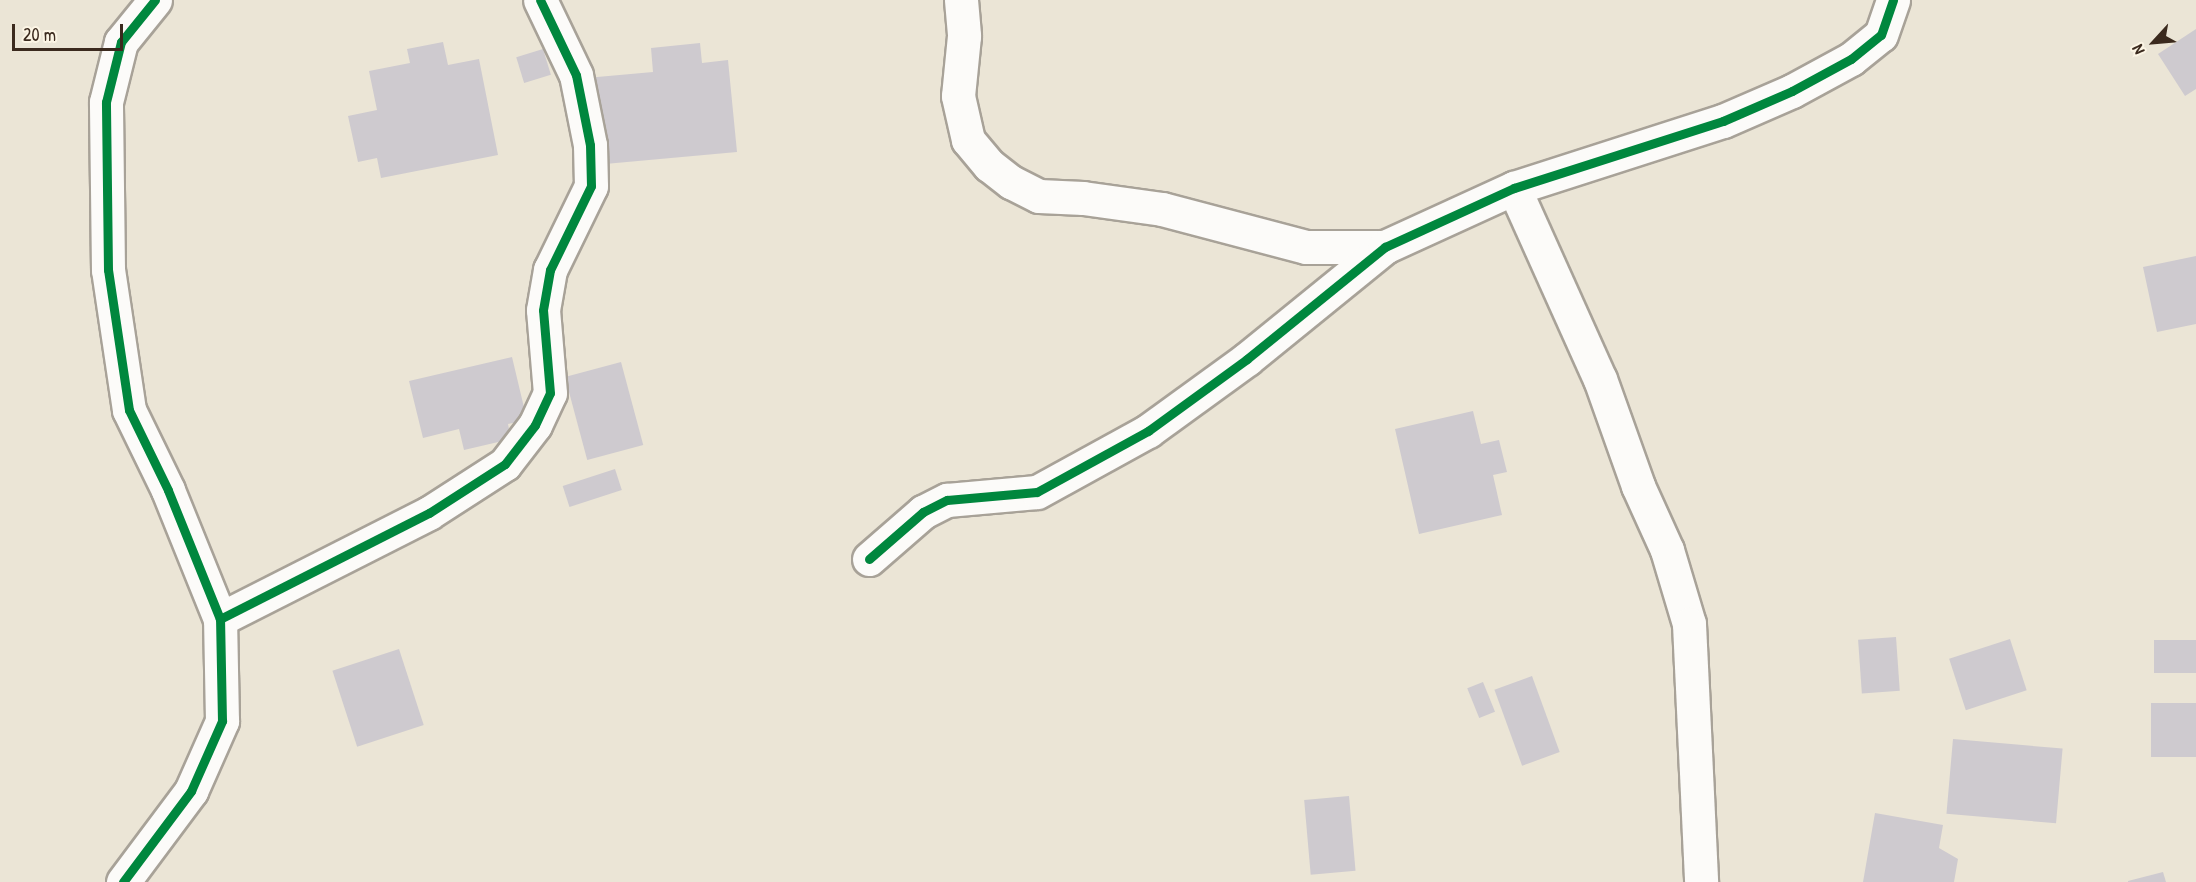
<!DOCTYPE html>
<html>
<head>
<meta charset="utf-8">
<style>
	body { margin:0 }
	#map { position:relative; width:2196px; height:882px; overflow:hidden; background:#ebe5d6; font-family:"Patrick Hand",sans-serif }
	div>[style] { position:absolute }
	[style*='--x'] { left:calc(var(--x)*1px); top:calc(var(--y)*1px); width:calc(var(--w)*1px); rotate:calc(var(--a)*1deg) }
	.building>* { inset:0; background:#cecacf; transform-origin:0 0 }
	.roads { filter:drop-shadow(2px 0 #a8a298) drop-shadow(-2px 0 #a8a298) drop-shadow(0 2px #a8a298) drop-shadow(0 -2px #a8a298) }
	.street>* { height:33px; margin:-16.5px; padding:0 16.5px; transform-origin:16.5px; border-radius:16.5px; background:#fcfbf9 }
	.cycleway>* { height:9px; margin:-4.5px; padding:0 4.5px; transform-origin:4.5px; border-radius:4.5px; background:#00873e }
	span { translate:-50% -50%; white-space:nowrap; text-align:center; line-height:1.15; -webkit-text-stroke:4.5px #fcf5e5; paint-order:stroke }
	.north { position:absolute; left:2124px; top:12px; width:60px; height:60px; -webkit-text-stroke:4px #fcf5e5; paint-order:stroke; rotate:244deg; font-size:16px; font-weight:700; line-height:24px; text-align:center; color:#3b2a1e }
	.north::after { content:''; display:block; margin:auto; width:21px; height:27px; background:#3b2a1e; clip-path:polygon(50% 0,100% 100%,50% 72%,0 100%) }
	.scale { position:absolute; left:12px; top:24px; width:111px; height:27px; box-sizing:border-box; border:3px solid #3b2a1e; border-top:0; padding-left:8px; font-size:18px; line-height:21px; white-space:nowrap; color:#3b2a1e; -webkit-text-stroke:4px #fcf5e5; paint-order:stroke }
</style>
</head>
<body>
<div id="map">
	<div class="building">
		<div style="clip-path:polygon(2196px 29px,2196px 89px,2185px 96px,2158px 54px)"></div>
		<div style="clip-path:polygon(443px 42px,448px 65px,479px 59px,498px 155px,381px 178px,377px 158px,358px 162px,348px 116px,377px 110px,369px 71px,410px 63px,407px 49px)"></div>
		<div style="clip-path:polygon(700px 43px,702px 63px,728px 60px,737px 152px,594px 165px,586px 78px,653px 72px,651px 48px)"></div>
		<div style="left:543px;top:49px;width:27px;height:28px;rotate:73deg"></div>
		<div style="clip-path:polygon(2196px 256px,2196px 324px,2157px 332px,2143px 267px)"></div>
		<div style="clip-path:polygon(512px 357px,527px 420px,508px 424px,511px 439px,464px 450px,459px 429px,423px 438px,409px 381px)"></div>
		<div style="left:621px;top:362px;width:86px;height:58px;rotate:75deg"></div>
		<div style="clip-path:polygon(1473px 411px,1481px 444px,1499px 440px,1507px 472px,1493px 475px,1502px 515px,1419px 534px,1395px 429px)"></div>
		<div style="left:615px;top:469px;width:22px;height:55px;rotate:72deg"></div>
		<div style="left:1896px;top:637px;width:54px;height:38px;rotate:86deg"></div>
		<div style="left:2010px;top:639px;width:54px;height:64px;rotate:72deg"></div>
		<div style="left:2196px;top:640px;width:33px;height:42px;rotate:90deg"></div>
		<div style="left:399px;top:649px;width:80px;height:70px;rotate:72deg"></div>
		<div style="left:1532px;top:676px;width:81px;height:40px;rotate:70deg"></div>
		<div style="left:1483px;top:682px;width:32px;height:17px;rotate:68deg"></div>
		<div style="left:2196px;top:703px;width:54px;height:45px;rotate:90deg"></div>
		<div style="left:1953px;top:739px;width:110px;height:75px;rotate:5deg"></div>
		<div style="left:1349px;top:796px;width:75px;height:45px;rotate:85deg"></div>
		<div style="clip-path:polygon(1875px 813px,1943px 825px,1939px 848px,1958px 859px,1954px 882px,1863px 882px)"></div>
		<div style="clip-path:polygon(2163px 872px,2166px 882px,2128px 882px,2128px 881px)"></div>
	</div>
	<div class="roads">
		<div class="street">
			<div style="--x:961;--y:0;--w:36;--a:85"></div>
			<div style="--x:964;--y:36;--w:60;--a:95.7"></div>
			<div style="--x:958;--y:96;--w:45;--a:77.2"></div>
			<div style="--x:968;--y:140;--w:33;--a:50"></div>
			<div style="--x:989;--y:165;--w:28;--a:38"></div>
			<div style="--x:1011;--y:182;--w:31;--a:27"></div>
			<div style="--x:1039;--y:196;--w:44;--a:2.6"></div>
			<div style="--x:1083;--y:198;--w:80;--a:7.9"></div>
			<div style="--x:1162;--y:209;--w:149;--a:14.8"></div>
			<div style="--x:1306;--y:247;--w:79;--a:0"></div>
			<div style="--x:1514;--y:188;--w:209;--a:65.8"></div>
			<div style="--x:1600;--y:379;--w:114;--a:70.4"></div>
			<div style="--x:1638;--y:486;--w:70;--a:65.6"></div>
			<div style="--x:1667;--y:550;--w:77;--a:73.4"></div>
			<div style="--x:1689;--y:624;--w:258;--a:87.3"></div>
			<div style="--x:869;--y:559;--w:72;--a:-41"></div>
			<div style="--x:923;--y:512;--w:27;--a:-27"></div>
			<div style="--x:947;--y:500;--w:90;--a:-5.1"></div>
			<div style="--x:1037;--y:492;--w:127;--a:-28.8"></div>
			<div style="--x:1148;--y:431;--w:122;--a:-36"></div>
			<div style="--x:1247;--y:359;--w:178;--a:-39.1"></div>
			<div style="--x:1385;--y:247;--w:142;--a:-24.6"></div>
			<div style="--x:1514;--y:188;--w:219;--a:-17.8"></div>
			<div style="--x:1723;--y:121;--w:75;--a:-23.5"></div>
			<div style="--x:1792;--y:91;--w:67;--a:-28.5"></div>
			<div style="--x:1851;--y:59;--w:38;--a:-39"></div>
			<div style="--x:1881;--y:35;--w:37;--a:-71"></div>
			<div style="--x:220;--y:619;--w:234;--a:-26.9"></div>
			<div style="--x:429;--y:513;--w:90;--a:-32.8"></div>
			<div style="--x:505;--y:464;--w:49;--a:-52.4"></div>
			<div style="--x:535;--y:425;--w:35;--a:-65"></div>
			<div style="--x:550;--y:393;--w:83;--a:-94.8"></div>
			<div style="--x:543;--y:310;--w:41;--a:-80.1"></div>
			<div style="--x:550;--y:270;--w:93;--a:-64"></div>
			<div style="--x:591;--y:186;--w:41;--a:-91.4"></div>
			<div style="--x:590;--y:145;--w:71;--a:-101.3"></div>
			<div style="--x:576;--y:75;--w:83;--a:-115.6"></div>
			<div style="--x:123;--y:882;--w:114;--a:-53.2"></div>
			<div style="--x:191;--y:791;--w:77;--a:-66.1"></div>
			<div style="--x:222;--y:721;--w:102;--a:-91.1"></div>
			<div style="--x:220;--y:619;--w:139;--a:-112"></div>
			<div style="--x:168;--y:490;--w:89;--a:-116"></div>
			<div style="--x:129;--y:410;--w:142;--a:-98.5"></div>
			<div style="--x:108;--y:270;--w:168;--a:-90.7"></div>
			<div style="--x:106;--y:102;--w:62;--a:-76"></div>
			<div style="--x:121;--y:42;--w:54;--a:-51"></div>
		</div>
	</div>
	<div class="cycleway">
		<div style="--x:869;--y:559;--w:72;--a:-41"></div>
		<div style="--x:923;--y:512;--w:27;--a:-27"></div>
		<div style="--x:947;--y:500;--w:90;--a:-5.1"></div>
		<div style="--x:1037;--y:492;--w:127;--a:-28.8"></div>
		<div style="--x:1148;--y:431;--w:122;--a:-36"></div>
		<div style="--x:1247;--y:359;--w:178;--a:-39.1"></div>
		<div style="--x:1385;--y:247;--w:142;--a:-24.6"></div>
		<div style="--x:1514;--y:188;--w:219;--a:-17.8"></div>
		<div style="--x:1723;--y:121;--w:75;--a:-23.5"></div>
		<div style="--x:1792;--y:91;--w:67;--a:-28.5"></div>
		<div style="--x:1851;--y:59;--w:38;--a:-39"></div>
		<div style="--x:1881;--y:35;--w:37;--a:-71"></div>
		<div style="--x:220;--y:619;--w:234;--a:-26.9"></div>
		<div style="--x:429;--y:513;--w:90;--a:-32.8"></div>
		<div style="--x:505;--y:464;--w:49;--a:-52.4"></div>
		<div style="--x:535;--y:425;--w:35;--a:-65"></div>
		<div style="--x:550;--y:393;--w:83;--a:-94.8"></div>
		<div style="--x:543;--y:310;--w:41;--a:-80.1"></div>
		<div style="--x:550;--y:270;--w:93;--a:-64"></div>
		<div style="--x:591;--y:186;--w:41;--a:-91.4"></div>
		<div style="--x:590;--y:145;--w:71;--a:-101.3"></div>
		<div style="--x:576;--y:75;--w:83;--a:-115.6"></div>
		<div style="--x:123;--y:882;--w:114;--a:-53.2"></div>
		<div style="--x:191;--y:791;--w:77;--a:-66.1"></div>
		<div style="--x:222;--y:721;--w:102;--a:-91.1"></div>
		<div style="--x:220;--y:619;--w:139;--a:-112"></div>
		<div style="--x:168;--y:490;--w:89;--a:-116"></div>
		<div style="--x:129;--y:410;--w:142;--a:-98.5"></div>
		<div style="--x:108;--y:270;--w:168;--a:-90.7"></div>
		<div style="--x:106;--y:102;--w:62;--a:-76"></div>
		<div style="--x:121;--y:42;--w:54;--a:-51"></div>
	</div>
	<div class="north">N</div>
	<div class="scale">20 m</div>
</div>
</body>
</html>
